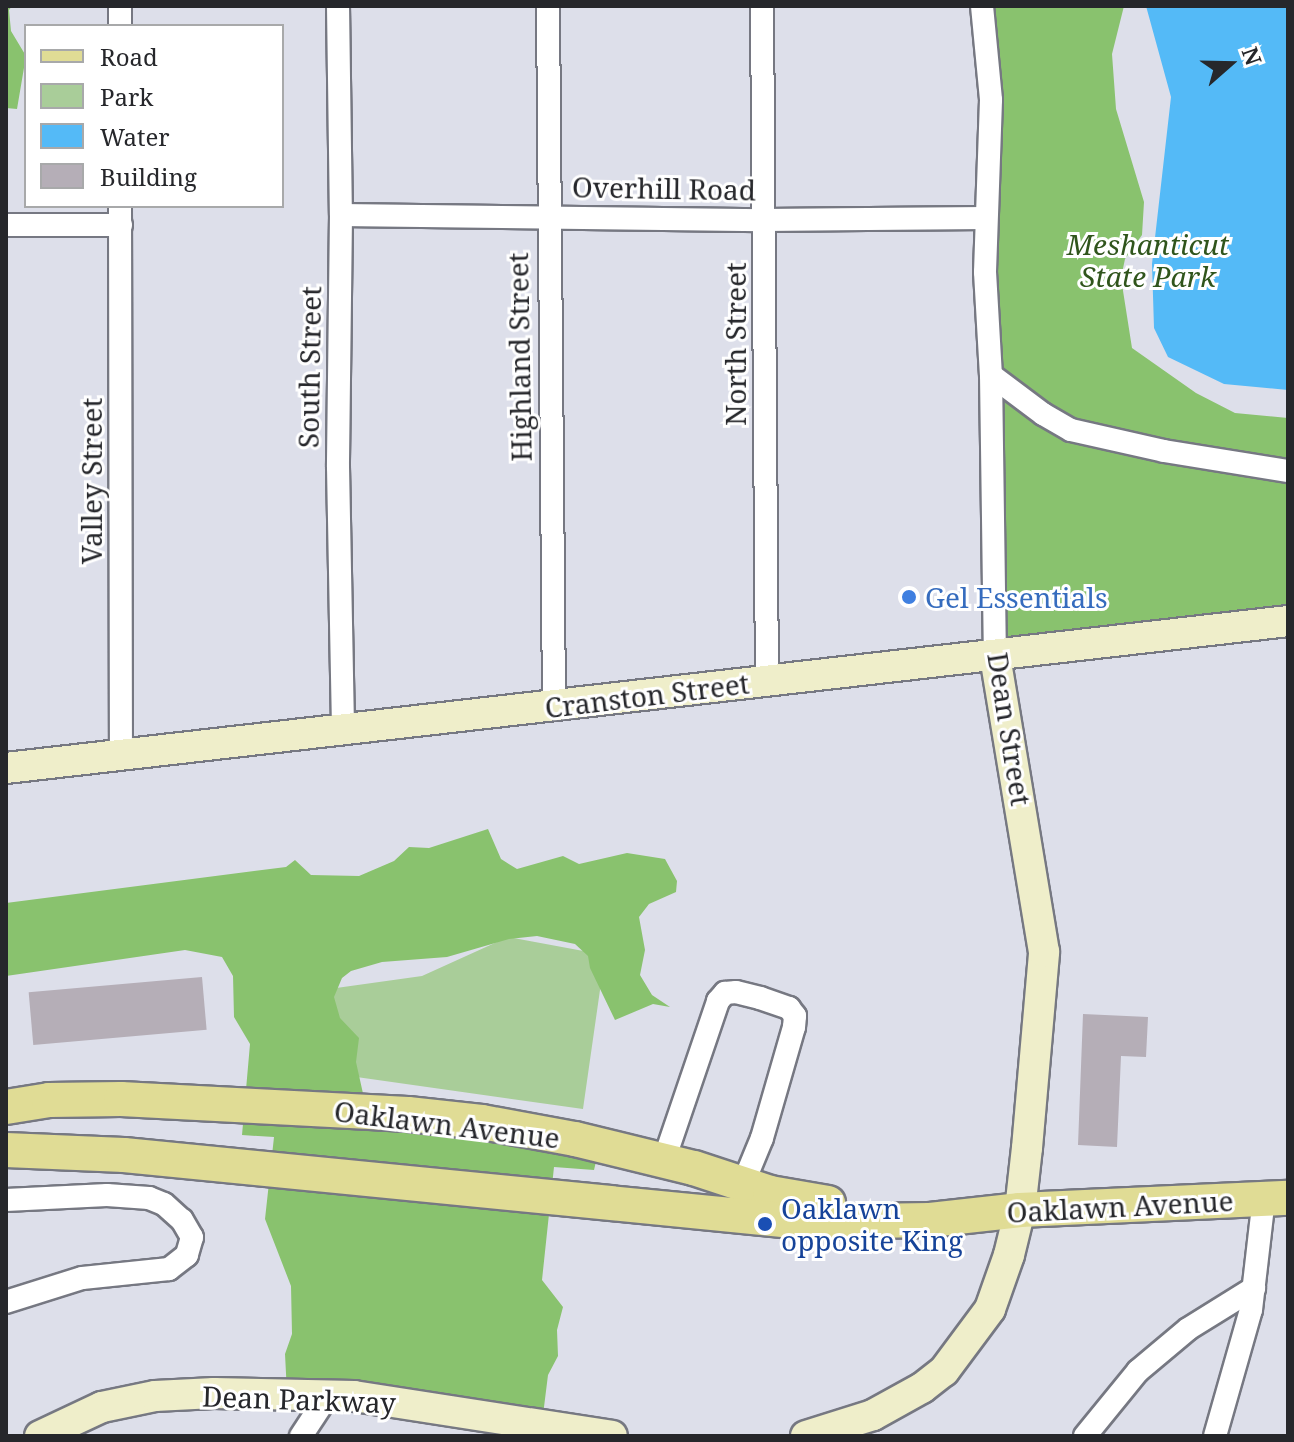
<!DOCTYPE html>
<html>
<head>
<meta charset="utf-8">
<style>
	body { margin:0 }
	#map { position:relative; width:1294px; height:1442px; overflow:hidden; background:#dddfea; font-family:"Noto Serif",serif }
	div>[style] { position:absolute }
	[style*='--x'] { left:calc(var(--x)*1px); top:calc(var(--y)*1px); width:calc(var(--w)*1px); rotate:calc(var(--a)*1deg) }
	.green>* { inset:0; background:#a9cd99 }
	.forest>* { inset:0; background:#89c26e }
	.water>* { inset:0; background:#54baf7 }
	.building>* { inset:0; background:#b5aeb7; transform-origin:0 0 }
	.roads { filter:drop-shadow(2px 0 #767882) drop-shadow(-2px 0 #767882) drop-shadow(0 2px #767882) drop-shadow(0 -2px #767882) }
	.street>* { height:22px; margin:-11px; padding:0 11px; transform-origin:11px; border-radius:11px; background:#fff }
	.secondary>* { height:30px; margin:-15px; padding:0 15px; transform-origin:15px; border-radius:15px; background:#efeeca }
	.primary>* { height:34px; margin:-17px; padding:0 17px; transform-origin:17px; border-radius:17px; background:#e0dc95 }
	.dots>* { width:22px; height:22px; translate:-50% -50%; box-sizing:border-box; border:4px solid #fff; border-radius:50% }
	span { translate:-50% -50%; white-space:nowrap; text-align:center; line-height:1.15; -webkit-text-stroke:6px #fff; paint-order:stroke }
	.street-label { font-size:28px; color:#26272b }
	.park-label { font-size:28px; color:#30551c; font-style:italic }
	.shop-label { font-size:28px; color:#366cbe }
	.left { translate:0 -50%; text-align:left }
	.transit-label { font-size:28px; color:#164399 }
	.frame { position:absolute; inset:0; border:8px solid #26272b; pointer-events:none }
	.legend { position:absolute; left:24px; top:24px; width:260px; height:184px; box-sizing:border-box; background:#fff; border:2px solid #a8a9aa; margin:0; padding:10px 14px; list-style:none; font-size:24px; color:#26272b }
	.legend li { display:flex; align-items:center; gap:16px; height:40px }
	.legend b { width:40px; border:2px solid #a8a9aa }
	.north { position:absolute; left:1190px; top:24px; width:80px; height:80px; -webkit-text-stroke:6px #fff; paint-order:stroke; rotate:70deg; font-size:22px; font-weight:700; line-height:32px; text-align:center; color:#26272b }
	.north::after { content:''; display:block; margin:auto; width:28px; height:36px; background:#26272b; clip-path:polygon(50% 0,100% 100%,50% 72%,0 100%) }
</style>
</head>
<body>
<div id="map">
	<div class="green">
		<div style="clip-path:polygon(508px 937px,605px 955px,583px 1109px,286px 1067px,279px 996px,422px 976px)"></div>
	</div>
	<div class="forest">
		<div style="clip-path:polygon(6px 6px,12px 6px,9px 10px,11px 31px,26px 56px,17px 109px,6px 108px)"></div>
		<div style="clip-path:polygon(983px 6px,1124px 6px,1112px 54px,1116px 109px,1144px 202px,1142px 235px,1125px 259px,1121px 278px,1132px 348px,1196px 393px,1235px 413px,1288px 418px,1288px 624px,1004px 655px)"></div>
		<div style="clip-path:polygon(488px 829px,501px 859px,517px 869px,563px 856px,579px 864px,627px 853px,665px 859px,677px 881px,676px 892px,649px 904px,639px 917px,645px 950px,640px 975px,652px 995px,670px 1007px,653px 1004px,615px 1020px,590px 968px,588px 956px,575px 944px,537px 936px,509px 939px,447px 957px,382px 962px,351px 971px,342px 978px,334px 997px,340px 1018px,359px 1038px,356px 1062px,366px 1107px,599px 1149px,594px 1170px,554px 1167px,542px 1280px,563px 1307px,557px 1330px,558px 1356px,548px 1375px,542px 1423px,287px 1393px,285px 1354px,292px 1334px,291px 1286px,265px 1219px,274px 1137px,242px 1135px,250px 1044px,234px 1017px,233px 976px,222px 957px,185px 950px,6px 976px,6px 903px,286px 867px,295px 860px,311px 875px,359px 876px,394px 861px,409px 847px,429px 848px)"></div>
	</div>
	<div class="water">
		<div style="clip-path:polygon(1146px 6px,1288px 6px,1288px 390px,1224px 384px,1168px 357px,1154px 328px,1152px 264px,1171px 97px)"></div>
	</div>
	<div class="building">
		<div style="left:202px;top:977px;width:53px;height:174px;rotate:85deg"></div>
		<div style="clip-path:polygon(1083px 1014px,1148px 1017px,1146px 1057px,1121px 1056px,1117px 1147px,1078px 1145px)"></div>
	</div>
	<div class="roads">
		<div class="street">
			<div style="--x:120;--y:6;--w:20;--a:90"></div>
			<div style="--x:338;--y:6;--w:209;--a:89.2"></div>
			<div style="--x:341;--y:215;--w:252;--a:90.7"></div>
			<div style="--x:338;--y:467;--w:262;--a:88.9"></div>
			<div style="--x:548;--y:6;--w:700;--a:89.51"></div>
			<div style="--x:762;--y:6;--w:676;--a:89.58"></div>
			<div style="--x:982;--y:6;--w:94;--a:84.5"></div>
			<div style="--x:991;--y:100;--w:172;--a:92"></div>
			<div style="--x:985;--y:272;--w:103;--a:86.7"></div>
			<div style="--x:991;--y:375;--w:281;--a:89.2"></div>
			<div style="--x:120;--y:206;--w:549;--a:89.9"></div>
			<div style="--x:341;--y:215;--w:423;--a:0.7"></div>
			<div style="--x:764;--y:220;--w:222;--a:-0.5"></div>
			<div style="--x:6;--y:225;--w:115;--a:0"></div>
			<div style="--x:991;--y:375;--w:65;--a:36.9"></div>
			<div style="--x:1043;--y:414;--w:32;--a:30"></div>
			<div style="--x:1071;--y:430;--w:95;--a:12.7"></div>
			<div style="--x:1164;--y:451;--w:126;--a:9.2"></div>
			<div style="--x:664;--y:1160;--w:168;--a:-71.2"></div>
			<div style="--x:718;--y:1001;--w:11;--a:-49"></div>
			<div style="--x:725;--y:993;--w:11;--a:-5"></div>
			<div style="--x:736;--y:992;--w:25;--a:14"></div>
			<div style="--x:760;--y:998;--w:31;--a:19"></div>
			<div style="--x:789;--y:1008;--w:10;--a:53"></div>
			<div style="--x:795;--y:1016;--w:11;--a:95"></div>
			<div style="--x:794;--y:1027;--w:116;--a:106.1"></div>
			<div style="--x:762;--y:1138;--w:50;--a:112.4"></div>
			<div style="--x:6;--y:1200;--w:101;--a:-2.8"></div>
			<div style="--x:107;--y:1195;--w:42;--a:4.1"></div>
			<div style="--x:149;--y:1198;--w:16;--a:22"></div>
			<div style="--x:164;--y:1204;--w:24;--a:42"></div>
			<div style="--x:182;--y:1220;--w:20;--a:60"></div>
			<div style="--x:192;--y:1237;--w:19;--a:106"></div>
			<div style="--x:187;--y:1255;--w:23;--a:142"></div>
			<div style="--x:169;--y:1269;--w:87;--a:174.1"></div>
			<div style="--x:82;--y:1278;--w:80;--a:162.5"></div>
			<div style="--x:301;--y:1436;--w:49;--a:-56.6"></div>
			<div style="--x:1085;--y:1436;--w:84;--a:-50.8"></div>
			<div style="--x:1138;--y:1371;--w:65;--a:-40"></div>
			<div style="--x:1188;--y:1329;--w:78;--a:-31.8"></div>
			<div style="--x:1215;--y:1436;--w:131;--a:-74.1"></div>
			<div style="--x:1251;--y:1310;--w:113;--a:-83.4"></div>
		</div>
		<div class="secondary">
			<div style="--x:6;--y:768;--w:1290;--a:-6.54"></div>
			<div style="--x:40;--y:1436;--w:68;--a:-25.1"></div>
			<div style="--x:102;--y:1407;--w:54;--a:-11.7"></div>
			<div style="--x:155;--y:1396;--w:59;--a:-2.9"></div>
			<div style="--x:214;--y:1393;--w:140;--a:1.2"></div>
			<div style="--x:354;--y:1396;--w:261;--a:8.8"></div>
			<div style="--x:806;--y:1436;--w:70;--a:-17.4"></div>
			<div style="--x:873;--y:1415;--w:56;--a:-28.9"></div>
			<div style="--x:922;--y:1388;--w:28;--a:-38"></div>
			<div style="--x:944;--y:1371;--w:77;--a:-53.4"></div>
			<div style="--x:990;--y:1309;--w:57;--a:-70.6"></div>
			<div style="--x:1009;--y:1255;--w:46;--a:-76.3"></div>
			<div style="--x:1020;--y:1210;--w:62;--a:-83.6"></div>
			<div style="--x:1027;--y:1148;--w:197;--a:-85"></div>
			<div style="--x:1044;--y:952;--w:300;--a:-99.4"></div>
		</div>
		<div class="primary">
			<div style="--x:6;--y:1107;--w:44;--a:-9.2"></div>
			<div style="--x:49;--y:1100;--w:72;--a:-0.8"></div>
			<div style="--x:121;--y:1099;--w:287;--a:3"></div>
			<div style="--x:408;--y:1114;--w:74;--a:6.2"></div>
			<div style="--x:482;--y:1122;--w:95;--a:10.4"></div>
			<div style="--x:575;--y:1139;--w:122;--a:13.7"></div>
			<div style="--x:694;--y:1168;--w:80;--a:18.2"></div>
			<div style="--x:770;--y:1193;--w:59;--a:9.8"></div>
			<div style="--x:6;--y:1150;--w:118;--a:2.4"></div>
			<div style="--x:124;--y:1155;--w:682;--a:5.64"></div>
			<div style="--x:803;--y:1222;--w:127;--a:-0.9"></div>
			<div style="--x:930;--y:1220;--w:91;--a:-6.3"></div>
			<div style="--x:1020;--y:1210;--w:268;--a:-2.6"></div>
		</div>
	</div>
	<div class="dots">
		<div style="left:909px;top:597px;background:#3f7fe0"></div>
		<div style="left:765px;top:1224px;background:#1a4fb4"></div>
	</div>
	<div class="street-label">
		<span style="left:664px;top:188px;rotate:1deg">Overhill Road</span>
		<span style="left:735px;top:344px;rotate:-90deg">North Street</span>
		<span style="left:519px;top:357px;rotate:-91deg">Highland Street</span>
		<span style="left:309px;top:367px;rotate:-89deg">South Street</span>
		<span style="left:91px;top:481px;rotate:-90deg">Valley Street</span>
		<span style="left:647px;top:695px;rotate:-7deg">Cranston Street</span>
		<span style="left:1010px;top:729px;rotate:81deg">Dean Street</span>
		<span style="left:447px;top:1124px;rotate:7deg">Oaklawn Avenue</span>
		<span style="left:1120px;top:1206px;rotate:-3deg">Oaklawn Avenue</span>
		<span style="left:299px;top:1399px;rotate:2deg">Dean Parkway</span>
	</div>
	<div class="park-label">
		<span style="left:1148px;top:260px">Meshanticut<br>State Park</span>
	</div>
	<div class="shop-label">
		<span class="left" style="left:925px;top:597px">Gel Essentials</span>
	</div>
	<div class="transit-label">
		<span class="left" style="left:781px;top:1224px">Oaklawn<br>opposite King</span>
	</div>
	<div class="frame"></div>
	<ul class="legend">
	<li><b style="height:10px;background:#e0dc95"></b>Road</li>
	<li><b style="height:22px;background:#a9cd99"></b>Park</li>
	<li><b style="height:22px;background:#54baf7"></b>Water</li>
	<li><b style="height:22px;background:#b5aeb7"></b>Building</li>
	</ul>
	<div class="north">N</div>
</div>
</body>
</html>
